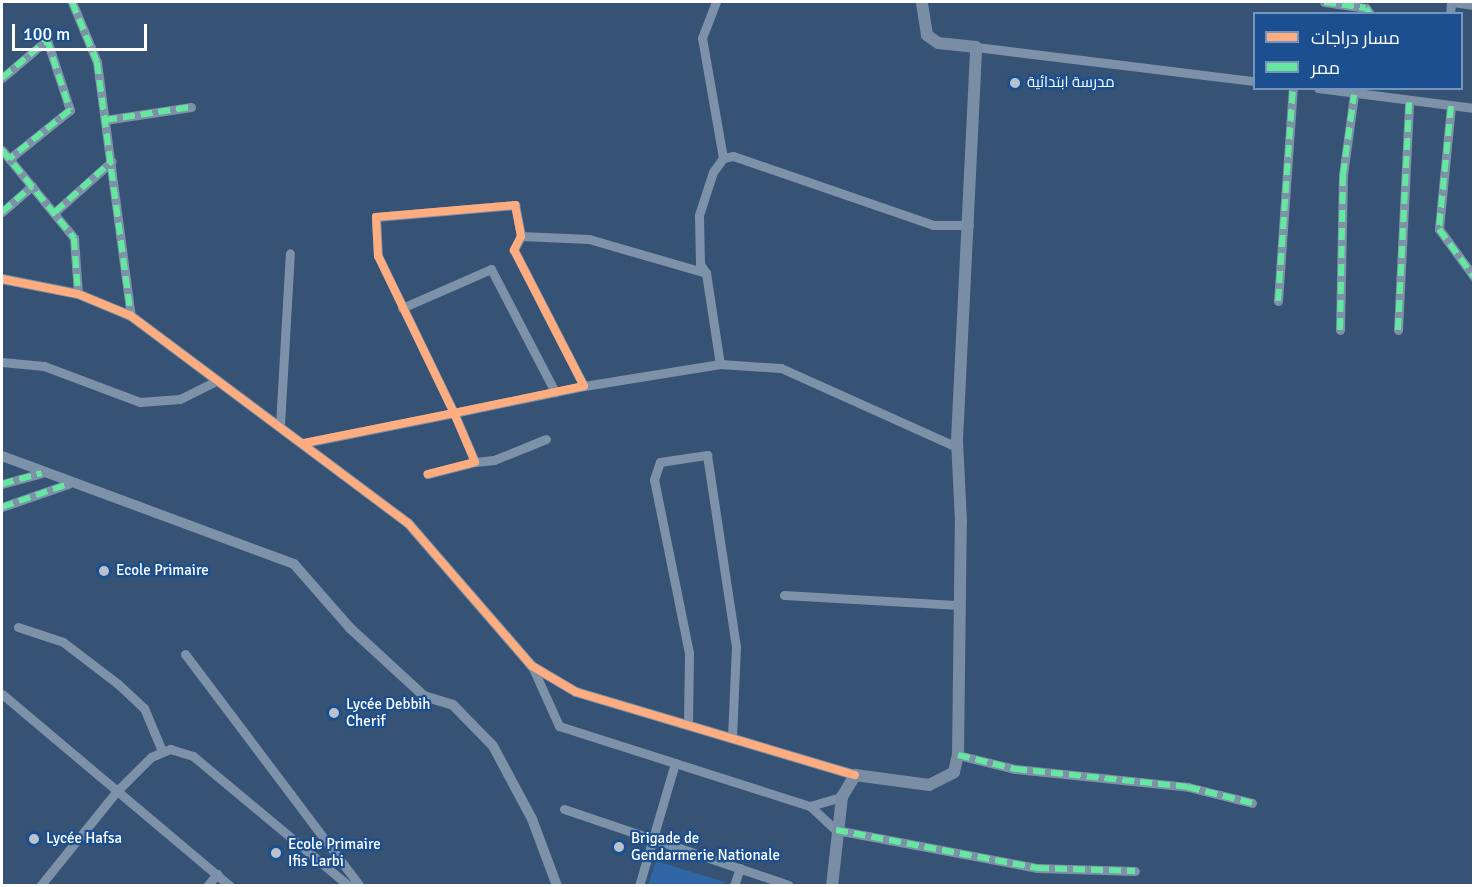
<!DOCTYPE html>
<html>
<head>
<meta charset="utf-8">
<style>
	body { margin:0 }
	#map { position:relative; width:1475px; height:887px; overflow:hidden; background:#365274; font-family:Signika,Cairo,sans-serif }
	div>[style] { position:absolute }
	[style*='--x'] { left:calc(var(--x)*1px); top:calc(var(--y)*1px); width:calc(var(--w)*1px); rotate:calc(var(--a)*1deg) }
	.green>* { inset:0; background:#2f66a5 }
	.minor>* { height:9px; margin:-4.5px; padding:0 4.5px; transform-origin:4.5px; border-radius:4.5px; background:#7d92a8 }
	.tertiary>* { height:10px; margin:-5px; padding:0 5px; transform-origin:5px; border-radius:5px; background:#7d92a8 }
	.secondary>* { height:12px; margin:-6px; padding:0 6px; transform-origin:6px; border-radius:6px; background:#798da4 }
	.quiet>* { height:6px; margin-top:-3px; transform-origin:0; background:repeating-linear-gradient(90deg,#66e7a1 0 12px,transparent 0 18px) }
	.cycleway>* { height:8px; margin:-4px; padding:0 4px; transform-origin:4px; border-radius:4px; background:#ffac80 }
	.dots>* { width:16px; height:16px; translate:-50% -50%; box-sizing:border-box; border:3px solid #1b4f8f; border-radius:50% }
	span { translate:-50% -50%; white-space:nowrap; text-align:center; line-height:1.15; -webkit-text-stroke:4.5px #1b4f8f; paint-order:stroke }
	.poi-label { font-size:15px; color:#fff }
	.left { translate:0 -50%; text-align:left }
	.frame { position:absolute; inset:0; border:3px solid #fff; pointer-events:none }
	.legend { position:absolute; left:1253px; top:12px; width:210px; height:78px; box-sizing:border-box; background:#1b4f8f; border:2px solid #7695bc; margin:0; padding:8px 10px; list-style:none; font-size:18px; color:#fff }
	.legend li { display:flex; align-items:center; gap:12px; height:30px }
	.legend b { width:30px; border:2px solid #7695bc }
	.scale { position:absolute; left:12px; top:24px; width:135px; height:27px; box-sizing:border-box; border:3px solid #fff; border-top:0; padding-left:8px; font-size:18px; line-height:21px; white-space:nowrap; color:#fff; -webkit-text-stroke:4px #1b4f8f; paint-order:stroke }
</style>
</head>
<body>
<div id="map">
	<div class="green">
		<div style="clip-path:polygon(656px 861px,725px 882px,724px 885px,648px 885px)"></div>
	</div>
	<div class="minor">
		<div style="--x:72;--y:2;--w:65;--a:67.4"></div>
		<div style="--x:97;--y:62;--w:256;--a:82.4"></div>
		<div style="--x:1324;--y:2;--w:42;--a:8.1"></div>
		<div style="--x:1366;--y:8;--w:7;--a:56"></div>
		<div style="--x:1452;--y:2;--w:22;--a:8"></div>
		<div style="--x:1450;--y:14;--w:12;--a:-85"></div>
		<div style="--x:976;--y:47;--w:280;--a:7"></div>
		<div style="--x:2;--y:78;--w:59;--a:-40.2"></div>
		<div style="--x:47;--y:40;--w:74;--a:71.8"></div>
		<div style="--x:70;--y:110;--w:78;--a:141.2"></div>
		<div style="--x:1318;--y:88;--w:157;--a:7.3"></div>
		<div style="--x:1451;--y:106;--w:124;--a:95.6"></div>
		<div style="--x:1439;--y:229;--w:59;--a:53.9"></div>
		<div style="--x:105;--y:120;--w:87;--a:-8.6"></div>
		<div style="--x:2;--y:150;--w:114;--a:50.7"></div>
		<div style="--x:74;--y:238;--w:56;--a:85.9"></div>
		<div style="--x:723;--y:158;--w:10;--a:-11"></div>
		<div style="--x:733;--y:156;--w:212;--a:19"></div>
		<div style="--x:933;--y:225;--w:36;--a:0"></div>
		<div style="--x:2;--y:212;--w:40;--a:-41"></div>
		<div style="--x:55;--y:212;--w:76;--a:-41.8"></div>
		<div style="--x:521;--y:236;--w:68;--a:2.5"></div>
		<div style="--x:589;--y:239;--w:122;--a:16.2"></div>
		<div style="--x:706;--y:273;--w:92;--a:81.3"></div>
		<div style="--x:706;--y:273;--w:11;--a:-124"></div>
		<div style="--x:700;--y:264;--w:49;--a:-91.2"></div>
		<div style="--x:699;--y:215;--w:45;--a:-72"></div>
		<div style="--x:713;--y:172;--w:17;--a:-54"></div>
		<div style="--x:723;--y:158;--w:122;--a:-99.9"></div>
		<div style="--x:702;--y:38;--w:39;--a:-69"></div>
		<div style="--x:1278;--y:301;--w:214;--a:-86"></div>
		<div style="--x:402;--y:308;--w:97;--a:-23.7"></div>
		<div style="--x:491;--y:269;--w:139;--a:62.5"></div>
		<div style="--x:1340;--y:330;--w:155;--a:-88.9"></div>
		<div style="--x:1343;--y:175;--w:81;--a:-82.2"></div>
		<div style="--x:1398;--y:330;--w:228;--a:-87.2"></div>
		<div style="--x:2;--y:362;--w:42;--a:5.4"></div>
		<div style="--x:44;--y:366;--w:103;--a:20.6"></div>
		<div style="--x:140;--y:402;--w:40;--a:-4.3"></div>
		<div style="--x:180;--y:399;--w:42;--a:-26.6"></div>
		<div style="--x:584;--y:386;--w:138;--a:-9.2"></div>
		<div style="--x:720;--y:364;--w:61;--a:3.8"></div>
		<div style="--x:781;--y:368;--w:193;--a:24.2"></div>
		<div style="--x:280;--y:425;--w:172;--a:-86.7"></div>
		<div style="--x:304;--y:443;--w:153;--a:-11.3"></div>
		<div style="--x:454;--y:413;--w:174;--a:-115.8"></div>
		<div style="--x:378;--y:256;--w:39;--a:-93"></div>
		<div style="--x:376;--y:217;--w:140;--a:-4.9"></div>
		<div style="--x:515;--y:205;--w:32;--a:79"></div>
		<div style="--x:521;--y:236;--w:16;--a:117"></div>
		<div style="--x:514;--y:250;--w:153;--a:62.8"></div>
		<div style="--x:584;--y:386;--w:133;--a:168.3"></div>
		<div style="--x:454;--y:413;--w:53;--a:66.8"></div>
		<div style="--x:475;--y:462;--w:49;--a:165.7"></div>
		<div style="--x:475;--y:462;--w:19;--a:-6"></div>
		<div style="--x:494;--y:460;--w:56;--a:-22"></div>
		<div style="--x:2;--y:484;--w:41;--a:-15.4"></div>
		<div style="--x:2;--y:507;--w:70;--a:-19.2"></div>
		<div style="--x:784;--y:595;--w:176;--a:3.3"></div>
		<div style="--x:18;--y:627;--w:47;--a:18.4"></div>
		<div style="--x:63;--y:642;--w:69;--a:37.4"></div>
		<div style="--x:118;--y:684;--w:35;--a:43"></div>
		<div style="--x:144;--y:708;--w:47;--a:67.3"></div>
		<div style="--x:185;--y:654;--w:291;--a:53"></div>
		<div style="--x:532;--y:666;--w:66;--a:65.8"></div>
		<div style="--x:559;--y:726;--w:122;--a:17.7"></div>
		<div style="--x:675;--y:763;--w:128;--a:106.3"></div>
		<div style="--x:2;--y:694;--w:298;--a:40.1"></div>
		<div style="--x:688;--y:724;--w:71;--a:-89.2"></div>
		<div style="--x:689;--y:653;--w:177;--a:-101.4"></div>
		<div style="--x:654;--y:480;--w:19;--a:-72"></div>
		<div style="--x:660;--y:462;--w:48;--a:-8.5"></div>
		<div style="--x:707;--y:455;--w:193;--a:81.4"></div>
		<div style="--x:736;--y:646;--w:90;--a:92.5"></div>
		<div style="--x:958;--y:755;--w:59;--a:13.8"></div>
		<div style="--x:1015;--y:769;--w:174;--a:5.9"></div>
		<div style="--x:1188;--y:787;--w:66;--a:14"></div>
		<div style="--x:675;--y:763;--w:142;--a:17.7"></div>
		<div style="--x:810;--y:806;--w:35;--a:43"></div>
		<div style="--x:836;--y:830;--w:205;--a:10.7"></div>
		<div style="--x:1037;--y:868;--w:98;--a:1.8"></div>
		<div style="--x:810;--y:806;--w:33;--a:-16"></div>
		<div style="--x:564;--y:809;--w:237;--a:18.7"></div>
		<div style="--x:40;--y:886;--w:122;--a:-51"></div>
		<div style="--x:117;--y:791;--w:48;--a:-45"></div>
		<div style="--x:151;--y:757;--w:21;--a:-23"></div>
		<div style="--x:170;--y:749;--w:24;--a:17"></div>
		<div style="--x:193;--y:756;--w:203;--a:39.8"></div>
		<div style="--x:207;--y:886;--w:16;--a:-50"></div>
		<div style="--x:734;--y:886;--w:19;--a:-72"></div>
	</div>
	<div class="tertiary">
		<div style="--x:2;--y:279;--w:77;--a:11.2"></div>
		<div style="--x:78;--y:294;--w:57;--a:22.5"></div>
		<div style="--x:131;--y:316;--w:346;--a:36.8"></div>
		<div style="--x:408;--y:523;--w:189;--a:49.1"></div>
		<div style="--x:532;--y:666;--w:51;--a:30.6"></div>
		<div style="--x:576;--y:692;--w:291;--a:16.6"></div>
		<div style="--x:2;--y:456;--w:311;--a:20.3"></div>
		<div style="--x:294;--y:564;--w:85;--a:48.8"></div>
		<div style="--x:350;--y:628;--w:100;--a:42.6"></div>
		<div style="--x:424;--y:696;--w:30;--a:17"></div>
		<div style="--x:453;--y:705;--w:57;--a:45.7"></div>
		<div style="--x:493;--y:746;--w:83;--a:61.9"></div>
		<div style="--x:532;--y:819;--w:72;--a:69.5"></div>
	</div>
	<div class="secondary">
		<div style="--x:832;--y:886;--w:90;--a:-83.6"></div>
		<div style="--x:842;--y:797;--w:26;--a:-59"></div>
		<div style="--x:855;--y:775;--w:75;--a:7.7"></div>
		<div style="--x:929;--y:785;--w:28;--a:-27"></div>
		<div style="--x:954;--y:772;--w:17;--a:-77"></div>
		<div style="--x:958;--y:755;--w:233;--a:-89.3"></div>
		<div style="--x:961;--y:522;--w:82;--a:-92.8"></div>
		<div style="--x:957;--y:440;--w:393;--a:-87.2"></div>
		<div style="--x:976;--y:47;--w:38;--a:-174"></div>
		<div style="--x:938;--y:43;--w:14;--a:-144"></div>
		<div style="--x:927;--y:35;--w:33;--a:-99"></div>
	</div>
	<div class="quiet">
		<div style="--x:72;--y:2;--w:65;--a:67.4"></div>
		<div style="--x:97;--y:62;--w:256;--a:82.4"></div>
		<div style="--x:1324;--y:2;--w:42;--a:8.1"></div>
		<div style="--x:1366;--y:8;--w:7;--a:56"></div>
		<div style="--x:2;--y:78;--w:59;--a:-40.2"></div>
		<div style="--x:47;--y:40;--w:74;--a:71.8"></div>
		<div style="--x:70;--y:110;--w:78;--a:141.2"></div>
		<div style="--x:1451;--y:106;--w:124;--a:95.6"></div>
		<div style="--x:1439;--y:229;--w:59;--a:53.9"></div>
		<div style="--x:105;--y:120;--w:87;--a:-8.6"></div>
		<div style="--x:2;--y:150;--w:114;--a:50.7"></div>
		<div style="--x:74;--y:238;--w:56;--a:85.9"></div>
		<div style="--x:2;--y:212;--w:40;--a:-41"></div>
		<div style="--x:55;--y:212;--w:76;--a:-41.8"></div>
		<div style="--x:1278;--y:301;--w:214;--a:-86"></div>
		<div style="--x:1340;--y:330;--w:155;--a:-88.9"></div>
		<div style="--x:1343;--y:175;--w:81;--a:-82.2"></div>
		<div style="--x:1398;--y:330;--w:228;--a:-87.2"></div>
		<div style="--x:2;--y:484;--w:41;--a:-15.4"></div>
		<div style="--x:2;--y:507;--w:70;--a:-19.2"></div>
		<div style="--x:958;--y:755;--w:59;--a:13.8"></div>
		<div style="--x:1015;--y:769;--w:174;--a:5.9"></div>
		<div style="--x:1188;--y:787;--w:66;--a:14"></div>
		<div style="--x:836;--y:830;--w:205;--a:10.7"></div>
		<div style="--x:1037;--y:868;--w:98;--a:1.8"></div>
	</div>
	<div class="cycleway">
		<div style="--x:2;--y:279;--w:77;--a:11.2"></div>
		<div style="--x:78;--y:294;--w:57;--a:22.5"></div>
		<div style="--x:131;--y:316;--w:346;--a:36.8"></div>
		<div style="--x:408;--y:523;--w:189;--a:49.1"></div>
		<div style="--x:532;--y:666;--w:51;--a:30.6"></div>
		<div style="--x:576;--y:692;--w:291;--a:16.6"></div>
		<div style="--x:304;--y:443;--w:153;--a:-11.3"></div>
		<div style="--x:454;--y:413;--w:174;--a:-115.8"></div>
		<div style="--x:378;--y:256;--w:39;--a:-93"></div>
		<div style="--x:376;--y:217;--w:140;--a:-4.9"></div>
		<div style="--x:515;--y:205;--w:32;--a:79"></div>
		<div style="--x:521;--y:236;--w:16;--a:117"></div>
		<div style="--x:514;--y:250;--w:153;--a:62.8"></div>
		<div style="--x:584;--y:386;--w:133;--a:168.3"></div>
		<div style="--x:454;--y:413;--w:53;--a:66.8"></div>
		<div style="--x:475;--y:462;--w:49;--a:165.7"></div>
	</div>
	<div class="dots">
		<div style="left:1015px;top:83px;background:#b9c2ce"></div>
		<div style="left:104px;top:571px;background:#b9c2ce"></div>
		<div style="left:334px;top:713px;background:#b9c2ce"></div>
		<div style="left:34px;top:839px;background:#b9c2ce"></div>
		<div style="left:619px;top:847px;background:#b9c2ce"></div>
		<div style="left:276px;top:853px;background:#b9c2ce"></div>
	</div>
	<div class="poi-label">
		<span class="left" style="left:1027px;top:83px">مدرسة ابتدائية</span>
		<span class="left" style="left:116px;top:571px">Ecole Primaire</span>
		<span class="left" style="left:346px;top:713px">Lycée Debbih<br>Cherif</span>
		<span class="left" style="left:631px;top:847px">Brigade de<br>Gendarmerie Nationale</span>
		<span class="left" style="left:46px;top:839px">Lycée Hafsa</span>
		<span class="left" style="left:288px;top:853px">Ecole Primaire<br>Ifis Larbi</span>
	</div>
	<div class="frame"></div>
	<ul class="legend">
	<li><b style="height:8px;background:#ffac80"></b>مسار دراجات</li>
	<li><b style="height:8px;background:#66e7a1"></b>ممر</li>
	</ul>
	<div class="scale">100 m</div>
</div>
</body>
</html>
